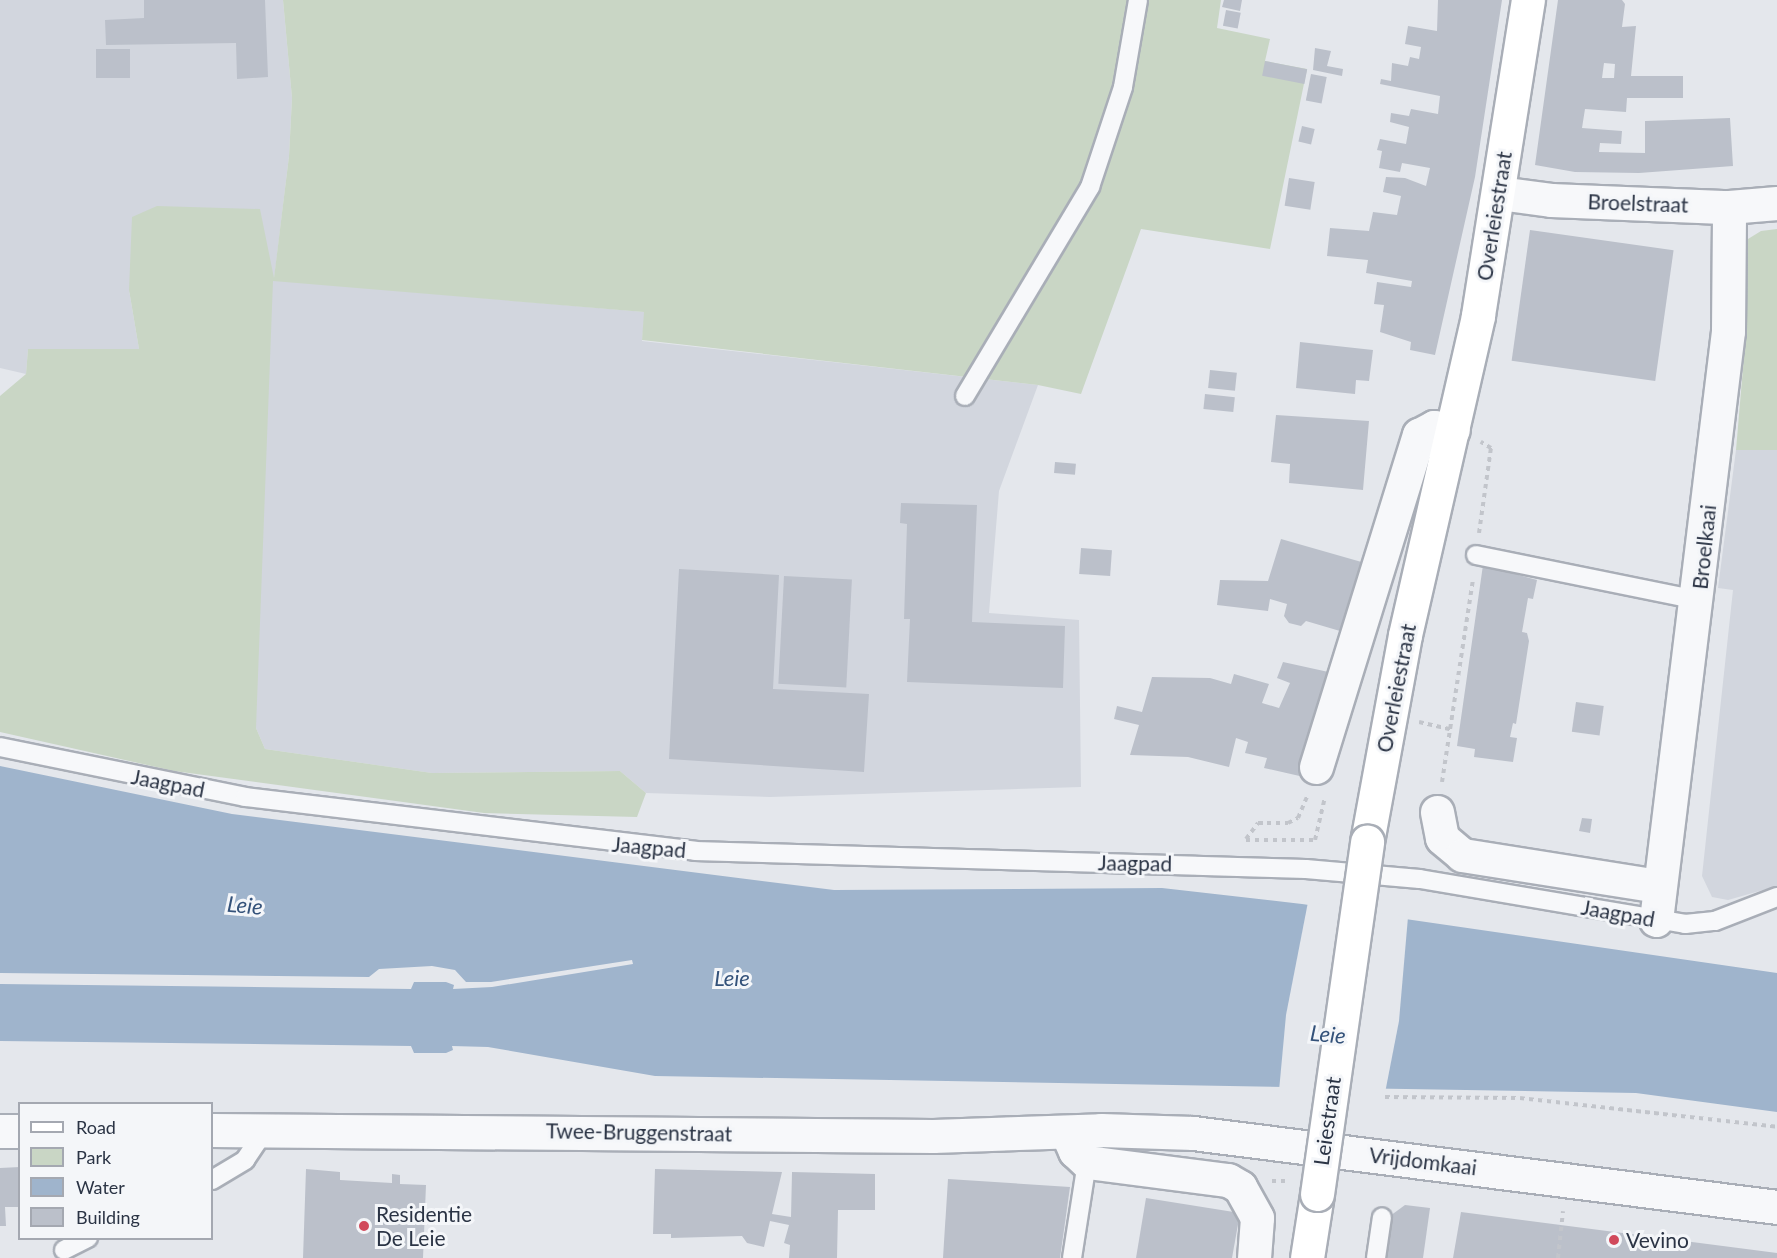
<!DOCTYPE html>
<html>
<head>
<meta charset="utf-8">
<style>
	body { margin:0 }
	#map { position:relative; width:1777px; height:1258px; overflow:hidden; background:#e4e7ec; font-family:Lato,sans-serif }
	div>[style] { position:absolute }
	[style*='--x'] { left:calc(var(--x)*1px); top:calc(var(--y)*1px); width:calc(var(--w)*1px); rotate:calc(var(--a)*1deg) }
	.built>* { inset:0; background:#d2d6de }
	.green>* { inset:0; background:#c9d6c5 }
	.water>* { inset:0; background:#9fb4cc }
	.pier>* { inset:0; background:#e4e7ec }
	.building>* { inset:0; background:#bbc0ca; transform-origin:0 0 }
	.path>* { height:4px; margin-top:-2px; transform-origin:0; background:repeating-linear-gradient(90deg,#c2c5cb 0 4.5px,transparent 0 9px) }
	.roads { filter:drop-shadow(2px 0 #a9aeb7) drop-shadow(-2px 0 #a9aeb7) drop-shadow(0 2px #a9aeb7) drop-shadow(0 -2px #a9aeb7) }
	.lane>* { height:18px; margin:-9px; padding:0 9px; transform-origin:9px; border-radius:9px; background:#f7f8fa }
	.street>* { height:33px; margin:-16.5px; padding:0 16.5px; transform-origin:16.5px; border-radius:16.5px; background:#f7f8fa }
	.secondary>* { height:33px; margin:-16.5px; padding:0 16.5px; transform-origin:16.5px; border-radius:16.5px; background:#fff }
	.bridges { filter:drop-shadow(2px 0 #a9aeb7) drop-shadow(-2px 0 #a9aeb7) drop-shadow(0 2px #a9aeb7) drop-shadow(0 -2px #a9aeb7) }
	.secondary-bridge>* { height:33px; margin:-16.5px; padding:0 16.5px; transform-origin:16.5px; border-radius:16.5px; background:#fff }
	.dots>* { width:16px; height:16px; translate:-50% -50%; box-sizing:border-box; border:3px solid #f4f6f9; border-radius:50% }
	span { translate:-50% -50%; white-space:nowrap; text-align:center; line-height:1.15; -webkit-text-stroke:6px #f4f6f9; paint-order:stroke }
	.street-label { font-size:21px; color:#2b3445 }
	.poi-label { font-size:21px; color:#2b3445 }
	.left { translate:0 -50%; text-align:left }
	.water-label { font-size:22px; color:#34527a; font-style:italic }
	.legend { position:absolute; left:18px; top:1102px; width:195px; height:138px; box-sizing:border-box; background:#f4f6f9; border:2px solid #a4a8b1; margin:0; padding:8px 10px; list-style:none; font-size:18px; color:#2b3445 }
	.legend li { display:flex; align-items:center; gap:12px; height:30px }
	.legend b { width:30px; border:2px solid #a4a8b1 }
</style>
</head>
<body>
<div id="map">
	<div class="built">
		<div style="clip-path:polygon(0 0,283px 0,292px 98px,289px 156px,274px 280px,645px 312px,642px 341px,1038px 385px,999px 491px,989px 613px,1079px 620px,1081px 787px,770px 797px,646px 793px,620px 771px,432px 773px,265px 749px,256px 728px,129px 290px,139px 349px,28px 349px,26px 374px,0 368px)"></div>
		<div style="clip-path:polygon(1736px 450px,1777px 450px,1777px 886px,1728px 900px,1712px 897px,1702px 876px,1733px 590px,1718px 588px)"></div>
	</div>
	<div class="green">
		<div style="clip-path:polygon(283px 0,1221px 0,1217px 28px,1270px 39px,1265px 61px,1307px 69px,1270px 249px,1141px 229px,1081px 394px,1038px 385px,642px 340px,644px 312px,273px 281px,256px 728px,265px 749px,432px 773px,620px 771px,646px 793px,637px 817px,484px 813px,174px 771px,0 732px,0 396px,26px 374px,28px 349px,139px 349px,129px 290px,132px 217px,157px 206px,260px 209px,274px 278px,289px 156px,292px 98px)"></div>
		<div style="clip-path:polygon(1777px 229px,1777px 450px,1736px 450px,1744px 356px,1745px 257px,1748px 239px,1761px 231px)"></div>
	</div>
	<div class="water">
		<div style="clip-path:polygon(0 766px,232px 814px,834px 890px,1162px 888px,1302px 904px,1777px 973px,1777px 1112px,1636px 1093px,655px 1076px,488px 1047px,452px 1046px,453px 1050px,446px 1053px,414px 1053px,411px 1046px,0 1041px,0 984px,411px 989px,414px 982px,446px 982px,454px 985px,453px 989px,492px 987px,633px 964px,632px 960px,491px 982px,466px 982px,455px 970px,432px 966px,379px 969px,369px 977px,0 973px)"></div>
	</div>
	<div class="pier">
		<div style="clip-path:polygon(1308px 902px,1408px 917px,1399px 1021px,1385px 1093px,1279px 1091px,1286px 1015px)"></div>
	</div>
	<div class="building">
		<div style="clip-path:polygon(144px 0,265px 0,268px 77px,237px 79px,236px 43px,106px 45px,105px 20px,144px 18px)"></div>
		<div style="clip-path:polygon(1224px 0,1242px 0,1240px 11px,1222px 7px)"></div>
		<div style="clip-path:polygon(1438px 0,1502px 0,1475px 177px,1435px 355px,1410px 350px,1411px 342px,1380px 332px,1384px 305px,1374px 304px,1377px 282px,1411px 287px,1412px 281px,1366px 273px,1368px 260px,1327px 256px,1330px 228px,1369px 231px,1373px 212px,1397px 215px,1401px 196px,1383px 192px,1386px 177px,1405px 178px,1426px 186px,1430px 168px,1402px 163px,1400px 172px,1379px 168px,1382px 151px,1377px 150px,1380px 139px,1406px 144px,1409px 127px,1390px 122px,1391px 113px,1409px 116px,1411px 109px,1438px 114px,1440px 96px,1380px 84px,1381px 79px,1391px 81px,1392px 63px,1408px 66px,1410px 57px,1419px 59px,1421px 47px,1405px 44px,1408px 26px,1437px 31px)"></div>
		<div style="clip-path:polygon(evenodd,1558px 0,1622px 0,1625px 4px,1622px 27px,1636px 26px,1631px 76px,1683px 76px,1683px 98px,1627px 98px,1626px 112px,1585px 109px,1582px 128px,1622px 131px,1621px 144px,1600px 143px,1599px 152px,1645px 153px,1645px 121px,1730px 118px,1733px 166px,1639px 173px,1575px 172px,1535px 165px,1558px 0,1604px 63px,1615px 64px,1614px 78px,1602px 78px,1604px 63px)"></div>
		<div style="left:1226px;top:10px;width:15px;height:16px;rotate:11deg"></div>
		<div style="clip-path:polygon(1315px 48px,1331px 51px,1327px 66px,1343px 69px,1342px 76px,1313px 70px)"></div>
		<div style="left:96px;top:49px;width:34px;height:29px"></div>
		<div style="left:1265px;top:61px;width:43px;height:15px;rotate:11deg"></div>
		<div style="left:1311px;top:74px;width:16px;height:27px;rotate:11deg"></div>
		<div style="left:1302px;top:126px;width:13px;height:16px;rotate:13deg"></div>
		<div style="left:1289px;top:178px;width:26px;height:28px;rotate:9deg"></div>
		<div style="left:1530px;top:230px;width:145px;height:132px;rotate:8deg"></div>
		<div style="clip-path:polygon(1300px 342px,1373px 350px,1369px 381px,1356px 380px,1355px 394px,1296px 388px)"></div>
		<div style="left:1210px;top:370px;width:27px;height:18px;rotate:6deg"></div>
		<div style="left:1205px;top:394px;width:30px;height:15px;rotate:6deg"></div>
		<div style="clip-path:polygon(1276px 415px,1369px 421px,1363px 490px,1289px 483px,1290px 464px,1271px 462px)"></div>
		<div style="left:1055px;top:462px;width:21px;height:11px;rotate:5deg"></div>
		<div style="clip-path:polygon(901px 503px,977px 505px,972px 622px,1065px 626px,1063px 688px,907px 682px,910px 619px,904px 619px,907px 524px,900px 523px)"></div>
		<div style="clip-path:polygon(1281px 539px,1365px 563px,1346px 628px,1340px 631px,1306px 621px,1301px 626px,1289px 623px,1284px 616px,1287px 604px,1270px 599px,1268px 611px,1217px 605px,1220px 580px,1268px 581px)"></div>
		<div style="left:1081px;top:548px;width:31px;height:26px;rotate:4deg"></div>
		<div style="clip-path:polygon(1483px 565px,1537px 580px,1533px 599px,1528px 598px,1522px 632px,1527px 633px,1529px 641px,1516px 724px,1513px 723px,1510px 737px,1517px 738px,1513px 762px,1474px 757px,1475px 749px,1457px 746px)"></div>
		<div style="clip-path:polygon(679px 569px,779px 575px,773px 689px,869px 694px,864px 772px,669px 759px)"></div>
		<div style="left:784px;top:576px;width:68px;height:108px;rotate:3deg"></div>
		<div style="clip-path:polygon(1283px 662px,1333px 673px,1304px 777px,1264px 768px,1267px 758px,1245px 753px,1248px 742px,1236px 738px,1229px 767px,1188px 757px,1130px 755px,1139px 725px,1114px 719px,1117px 706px,1142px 712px,1152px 677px,1210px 678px,1231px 684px,1234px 674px,1269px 684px,1262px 703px,1279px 708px,1290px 683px,1277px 678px)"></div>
		<div style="left:1576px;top:702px;width:28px;height:30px;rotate:8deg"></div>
		<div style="clip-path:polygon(1582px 818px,1592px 819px,1590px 833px,1579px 831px)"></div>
		<div style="clip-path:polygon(20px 1167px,20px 1207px,5px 1207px,6px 1226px,0 1226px,0 1168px)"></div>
		<div style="clip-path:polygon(306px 1169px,340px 1172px,340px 1180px,392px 1183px,392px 1174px,400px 1175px,400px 1184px,426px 1185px,423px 1258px,303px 1258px)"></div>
		<div style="clip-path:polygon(655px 1169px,782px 1172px,772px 1214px,791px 1217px,792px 1172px,875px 1174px,875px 1210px,838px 1210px,837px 1258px,789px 1258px,790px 1245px,784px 1243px,789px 1225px,770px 1221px,764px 1247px,747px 1243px,742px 1236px,671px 1238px,671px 1234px,653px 1234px)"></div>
		<div style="clip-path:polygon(948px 1179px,1070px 1187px,1060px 1258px,943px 1258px)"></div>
		<div style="clip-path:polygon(1146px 1198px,1240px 1213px,1232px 1258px,1136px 1258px)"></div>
		<div style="clip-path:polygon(1405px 1205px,1430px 1208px,1423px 1258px,1384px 1258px,1390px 1216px)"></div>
		<div style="clip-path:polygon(1461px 1212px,1777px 1253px,1777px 1258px,1453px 1258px)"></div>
	</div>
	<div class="path">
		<div style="--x:1479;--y:533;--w:86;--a:-82"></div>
		<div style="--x:1491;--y:448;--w:12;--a:-149"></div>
		<div style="--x:1419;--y:722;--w:32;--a:13"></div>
		<div style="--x:1442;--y:782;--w:205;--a:-81.3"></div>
		<div style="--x:1246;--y:839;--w:20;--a:-53"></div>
		<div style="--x:1258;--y:823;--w:30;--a:0"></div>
		<div style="--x:1288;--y:823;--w:11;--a:-27"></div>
		<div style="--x:1298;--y:818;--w:23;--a:-67"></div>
		<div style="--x:1246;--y:840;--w:69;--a:0"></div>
		<div style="--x:1315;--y:840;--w:44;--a:-76.9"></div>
		<div style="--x:1385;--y:1097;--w:135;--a:0.4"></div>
		<div style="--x:1520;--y:1098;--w:259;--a:6.4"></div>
		<div style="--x:1272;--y:1181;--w:16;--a:0"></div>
		<div style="--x:1558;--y:1258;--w:47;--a:-83.9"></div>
	</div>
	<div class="roads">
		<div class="lane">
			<div style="--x:965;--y:396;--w:244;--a:-59.1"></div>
			<div style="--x:1090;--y:187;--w:105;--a:-71.7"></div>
			<div style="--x:1123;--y:87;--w:88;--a:-80.2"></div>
			<div style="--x:1476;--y:555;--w:227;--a:11.5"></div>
			<div style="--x:0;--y:747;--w:250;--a:11.5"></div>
			<div style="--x:245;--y:797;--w:453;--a:6.8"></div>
			<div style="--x:695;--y:851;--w:611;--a:1.69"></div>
			<div style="--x:1306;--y:869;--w:114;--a:5"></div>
			<div style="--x:1420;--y:879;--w:269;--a:9.6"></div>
			<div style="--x:1685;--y:924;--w:30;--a:-6"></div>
			<div style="--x:1715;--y:921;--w:66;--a:-21.2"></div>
			<div style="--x:212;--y:1180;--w:39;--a:-31"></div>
			<div style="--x:245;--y:1160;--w:37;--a:-56"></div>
			<div style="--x:64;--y:1250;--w:27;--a:-27"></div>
			<div style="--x:1072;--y:1258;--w:97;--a:-81.1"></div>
			<div style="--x:1376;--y:1258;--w:41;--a:-81.7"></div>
		</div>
		<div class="street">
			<div style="--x:1499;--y:193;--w:52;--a:7.7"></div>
			<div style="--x:1551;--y:200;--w:178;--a:2.3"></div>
			<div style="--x:1729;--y:207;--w:48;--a:-4.8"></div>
			<div style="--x:1316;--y:767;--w:348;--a:-72.8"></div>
			<div style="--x:1419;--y:435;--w:17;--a:-28"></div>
			<div style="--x:1434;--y:427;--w:19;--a:9"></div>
			<div style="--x:1437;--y:812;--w:26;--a:79"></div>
			<div style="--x:1442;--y:838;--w:26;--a:40"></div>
			<div style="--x:1462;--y:855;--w:198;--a:9"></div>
			<div style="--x:1656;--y:920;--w:593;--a:-83.03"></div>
			<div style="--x:1728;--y:331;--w:124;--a:-89.5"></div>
			<div style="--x:212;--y:1130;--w:721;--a:0.48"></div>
			<div style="--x:933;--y:1136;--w:168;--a:-2"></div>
			<div style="--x:1101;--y:1130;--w:92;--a:1.9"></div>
			<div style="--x:1193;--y:1133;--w:589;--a:7.22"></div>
			<div style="--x:0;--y:1131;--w:20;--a:0"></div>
			<div style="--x:1067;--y:1133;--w:20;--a:66"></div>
			<div style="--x:1075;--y:1151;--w:16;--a:43"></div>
			<div style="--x:1087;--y:1162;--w:142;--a:7.3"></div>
			<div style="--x:1228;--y:1180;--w:14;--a:30"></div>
			<div style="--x:1240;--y:1187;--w:35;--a:61"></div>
			<div style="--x:1257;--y:1218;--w:40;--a:94.3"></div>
		</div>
		<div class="secondary">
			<div style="--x:1367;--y:842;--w:210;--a:-79.6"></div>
			<div style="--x:1405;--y:635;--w:328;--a:-77.1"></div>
			<div style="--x:1478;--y:315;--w:319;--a:-81"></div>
			<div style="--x:1307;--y:1258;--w:65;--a:-81.1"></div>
		</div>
	</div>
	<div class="bridges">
		<div class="secondary-bridge">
			<div style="--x:1317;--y:1194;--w:356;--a:-81.9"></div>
		</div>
	</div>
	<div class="dots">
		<div style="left:364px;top:1226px;background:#d1495b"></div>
		<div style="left:1614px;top:1240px;background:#d1495b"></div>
	</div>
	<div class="street-label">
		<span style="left:1638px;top:203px;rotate:2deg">Broelstraat</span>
		<span style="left:1494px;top:216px;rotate:-81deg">Overleiestraat</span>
		<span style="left:1704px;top:547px;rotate:-84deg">Broelkaai</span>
		<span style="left:1396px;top:688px;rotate:-79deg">Overleiestraat</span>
		<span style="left:168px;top:783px;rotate:11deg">Jaagpad</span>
		<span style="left:649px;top:847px;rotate:5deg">Jaagpad</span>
		<span style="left:1135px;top:863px;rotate:1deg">Jaagpad</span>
		<span style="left:1618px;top:913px;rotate:10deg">Jaagpad</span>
		<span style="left:1327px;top:1121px;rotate:-82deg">Leiestraat</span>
		<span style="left:639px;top:1132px;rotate:1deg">Twee-Bruggenstraat</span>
		<span style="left:1423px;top:1161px;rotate:7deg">Vrijdomkaai</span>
	</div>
	<div class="poi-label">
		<span class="left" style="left:376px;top:1226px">Residentie<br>De Leie</span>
		<span class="left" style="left:1626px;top:1240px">Vevino</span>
	</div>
	<div class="water-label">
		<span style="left:245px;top:905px;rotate:5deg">Leie</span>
		<span style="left:732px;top:978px">Leie</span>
		<span style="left:1328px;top:1034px;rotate:5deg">Leie</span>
	</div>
	<ul class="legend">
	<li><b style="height:8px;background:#fff"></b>Road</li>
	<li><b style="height:16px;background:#c9d6c5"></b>Park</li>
	<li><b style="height:16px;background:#9fb4cc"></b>Water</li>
	<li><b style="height:16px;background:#bbc0ca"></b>Building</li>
	</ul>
</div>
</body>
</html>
